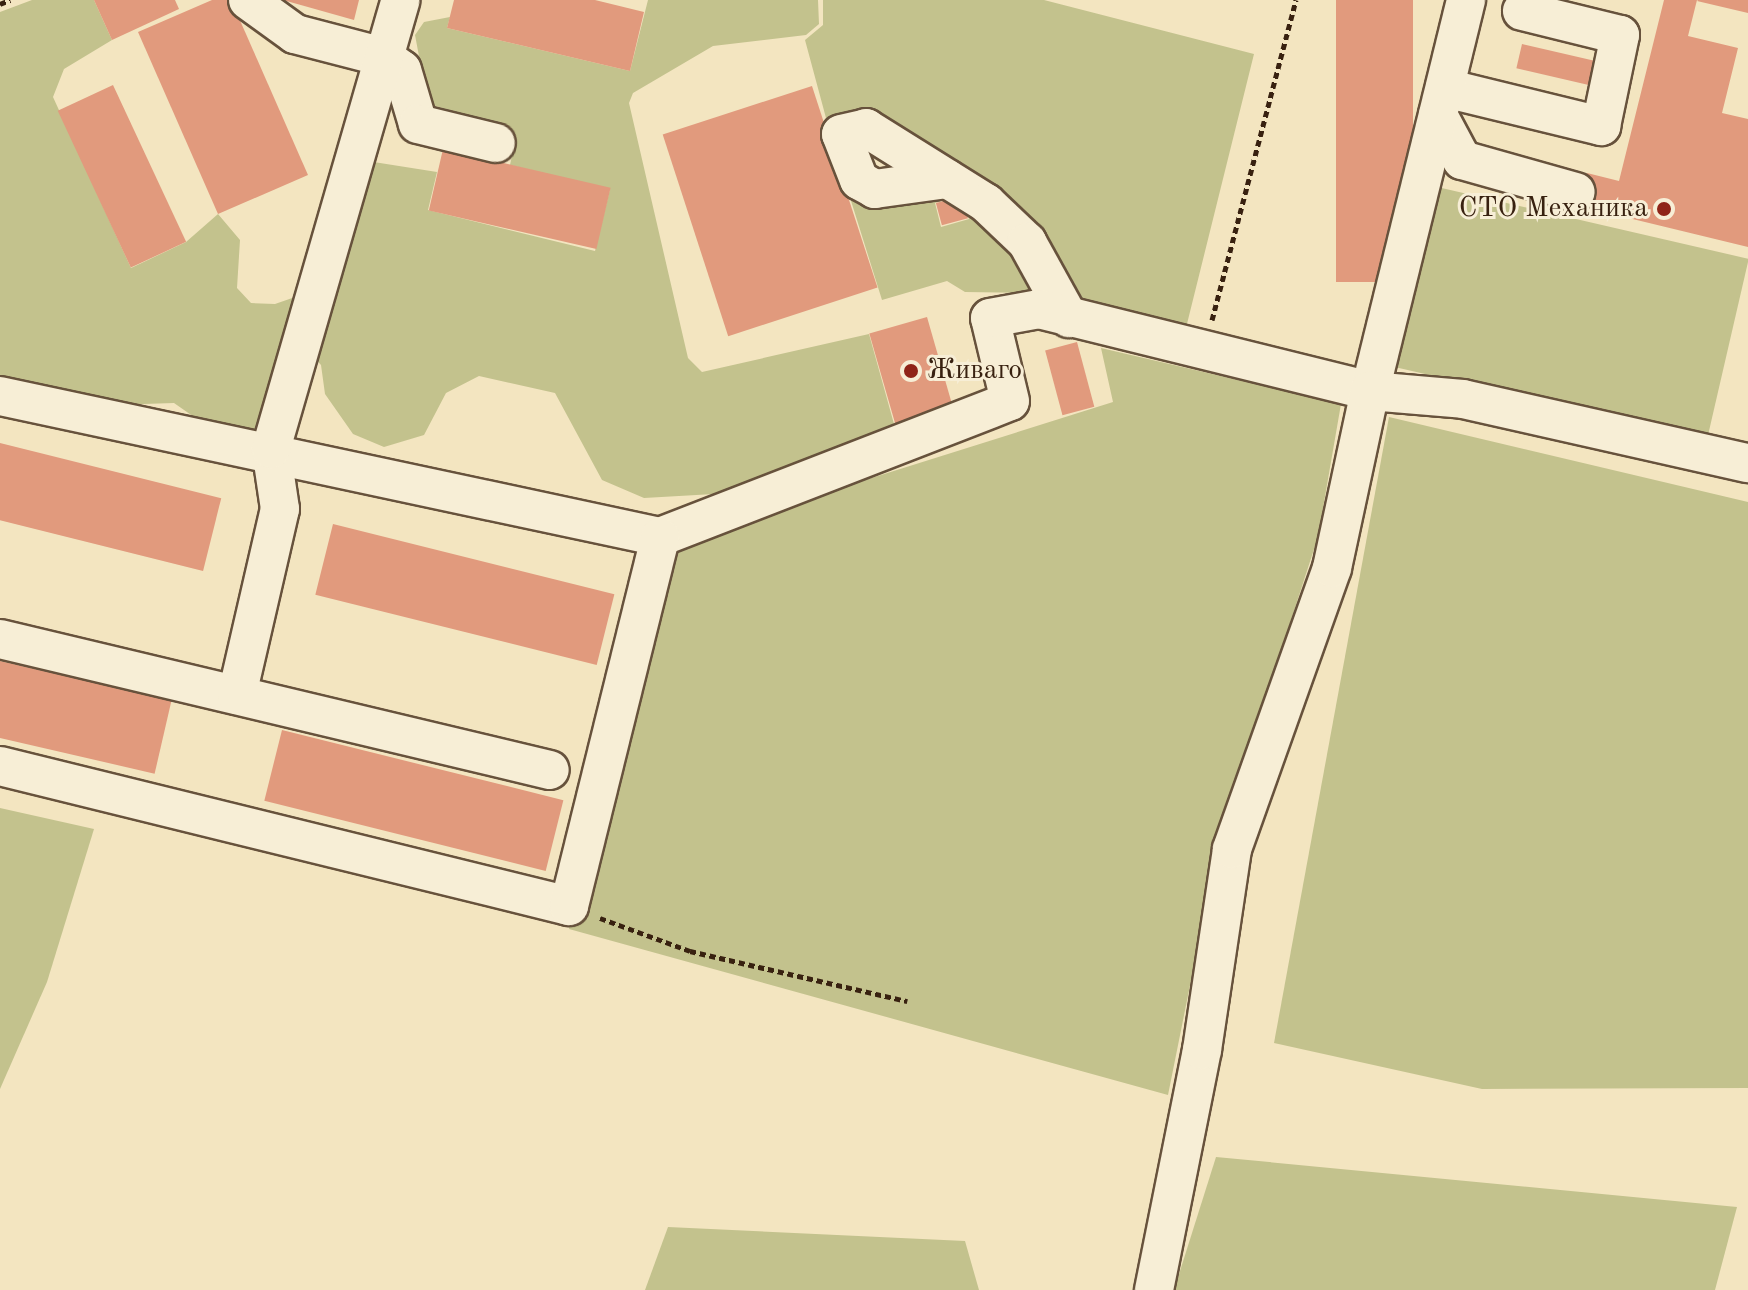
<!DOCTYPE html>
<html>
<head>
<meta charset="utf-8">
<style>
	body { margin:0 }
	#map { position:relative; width:1748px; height:1290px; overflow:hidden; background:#f3e5c0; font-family:"Old Standard TT",serif }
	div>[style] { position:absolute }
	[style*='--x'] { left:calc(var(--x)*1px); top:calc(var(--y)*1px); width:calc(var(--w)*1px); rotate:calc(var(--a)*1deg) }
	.green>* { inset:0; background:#c3c28d; transform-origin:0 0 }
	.building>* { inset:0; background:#e19a7d; transform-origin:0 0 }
	.path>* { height:5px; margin-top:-2.5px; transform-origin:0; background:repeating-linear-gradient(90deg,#382110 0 6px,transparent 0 10px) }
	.roads { filter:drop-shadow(2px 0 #67523c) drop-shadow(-2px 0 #67523c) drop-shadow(0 2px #67523c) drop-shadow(0 -2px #67523c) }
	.minor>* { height:38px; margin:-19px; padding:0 19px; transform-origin:19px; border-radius:19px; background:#f7eed6 }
	.dots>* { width:22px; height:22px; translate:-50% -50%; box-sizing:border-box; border:4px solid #f7eed6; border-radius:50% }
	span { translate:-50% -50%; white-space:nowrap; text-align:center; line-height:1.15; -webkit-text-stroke:6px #f7eed6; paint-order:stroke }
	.poi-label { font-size:28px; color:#382110 }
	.right { translate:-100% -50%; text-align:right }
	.left { translate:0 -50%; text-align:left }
</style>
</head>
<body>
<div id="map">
	<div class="green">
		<div style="clip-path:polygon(32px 0,94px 0,112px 40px,64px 69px,53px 97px,131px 268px,186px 242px,218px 214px,240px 240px,237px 288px,251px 303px,275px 304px,298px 296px,361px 160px,437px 172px,428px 210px,595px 251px,610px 189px,510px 165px,515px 141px,506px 126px,428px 104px,415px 35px,424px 22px,450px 17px,447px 28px,630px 71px,648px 0,818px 0,819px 24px,806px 35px,713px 46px,633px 93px,629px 103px,688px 358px,702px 372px,869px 334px,894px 424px,714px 494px,644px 498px,602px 480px,555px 393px,479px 376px,446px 393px,424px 435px,384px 447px,353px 434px,325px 394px,321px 365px,300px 342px,282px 352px,254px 433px,207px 426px,174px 403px,113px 405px,0 390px,0 12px)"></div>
		<div style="clip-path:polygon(823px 0,1044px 0,1254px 54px,1183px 340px,1074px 312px,1058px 277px,856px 119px,826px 118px,805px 40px,823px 25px)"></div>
		<div style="left:1433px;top:186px;width:324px;height:185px;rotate:13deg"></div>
		<div style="clip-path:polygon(847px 188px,962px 195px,935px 203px,941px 227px,969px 219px,965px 204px,1002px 232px,1039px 293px,965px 292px,947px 281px,882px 300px)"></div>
		<div style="clip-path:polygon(1101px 348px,1341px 404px,1318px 537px,1219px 841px,1168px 1095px,569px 929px,671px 541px,1113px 402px)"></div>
		<div style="clip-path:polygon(1389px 417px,1748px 502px,1748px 1088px,1482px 1089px,1274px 1043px)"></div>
		<div style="clip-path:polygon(0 808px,94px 829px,47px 982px,0 1089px)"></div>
		<div style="clip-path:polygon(1216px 1157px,1737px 1207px,1715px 1290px,1174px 1290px)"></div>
		<div style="clip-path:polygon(668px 1227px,965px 1241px,979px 1290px,645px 1290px)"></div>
	</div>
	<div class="building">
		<div style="clip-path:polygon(94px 0,175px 0,179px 9px,112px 40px)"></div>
		<div style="clip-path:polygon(212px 0,231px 0,308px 175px,218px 214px,138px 32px)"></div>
		<div style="clip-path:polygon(283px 0,359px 0,354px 20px)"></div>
		<div style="clip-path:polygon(454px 0,595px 0,644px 12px,630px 71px,447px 28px)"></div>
		<div style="left:1336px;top:0;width:77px;height:282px"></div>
		<div style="clip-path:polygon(1664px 0,1697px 0,1688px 36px,1738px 48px,1722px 113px,1748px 119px,1748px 247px,1579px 206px,1587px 173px,1619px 181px)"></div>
		<div style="clip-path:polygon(1748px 0,1748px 13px,1697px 1px,1698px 0)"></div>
		<div style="left:1522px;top:44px;width:82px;height:25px;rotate:13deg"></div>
		<div style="left:113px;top:85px;width:173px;height:61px;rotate:65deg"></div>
		<div style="left:812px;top:86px;width:212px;height:157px;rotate:72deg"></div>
		<div style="left:443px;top:149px;width:172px;height:63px;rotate:13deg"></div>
		<div style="left:962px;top:196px;width:23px;height:27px;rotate:75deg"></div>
		<div style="left:927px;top:317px;width:95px;height:60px;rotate:74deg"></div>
		<div style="left:1077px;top:342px;width:67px;height:33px;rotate:75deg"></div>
		<div style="left:0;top:443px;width:228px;height:75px;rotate:14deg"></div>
		<div style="left:333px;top:524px;width:290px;height:73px;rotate:14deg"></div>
		<div style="left:0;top:661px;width:176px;height:75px;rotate:13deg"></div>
		<div style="left:282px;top:730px;width:290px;height:73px;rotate:14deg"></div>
	</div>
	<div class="path">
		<div style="--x:0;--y:4;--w:11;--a:-22"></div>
		<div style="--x:1212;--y:320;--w:331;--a:-75.3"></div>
		<div style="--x:600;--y:918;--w:96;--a:20.1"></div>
		<div style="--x:690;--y:951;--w:223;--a:13"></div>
	</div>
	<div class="roads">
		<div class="minor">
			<div style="--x:248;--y:0;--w:58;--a:35.9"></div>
			<div style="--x:295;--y:34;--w:92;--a:14.5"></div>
			<div style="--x:384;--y:57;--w:22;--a:36"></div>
			<div style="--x:402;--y:70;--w:56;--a:73.5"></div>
			<div style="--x:418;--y:124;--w:80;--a:13.7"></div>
			<div style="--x:1445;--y:88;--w:161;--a:13.7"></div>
			<div style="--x:1601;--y:126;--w:93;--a:-78.2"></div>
			<div style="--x:1620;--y:35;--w:101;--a:-166.2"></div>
			<div style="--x:1438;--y:115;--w:51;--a:61.9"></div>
			<div style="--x:1462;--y:160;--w:118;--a:15.7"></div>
			<div style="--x:947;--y:179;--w:73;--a:172.1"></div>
			<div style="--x:875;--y:189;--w:18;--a:-151"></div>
			<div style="--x:859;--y:180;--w:49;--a:-111.4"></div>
			<div style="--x:841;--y:134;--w:26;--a:-13"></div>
			<div style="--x:866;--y:128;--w:142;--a:32"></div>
			<div style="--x:986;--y:203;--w:57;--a:43.6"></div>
			<div style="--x:1027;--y:242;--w:87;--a:61.1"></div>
			<div style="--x:0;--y:396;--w:675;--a:12.06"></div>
			<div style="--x:660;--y:537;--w:375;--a:-21.2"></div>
			<div style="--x:1010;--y:401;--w:85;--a:-103.5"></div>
			<div style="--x:990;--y:318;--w:50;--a:-10.4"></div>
			<div style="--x:1039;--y:309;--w:341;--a:13.9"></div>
			<div style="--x:1370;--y:391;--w:403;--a:-76.2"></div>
			<div style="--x:0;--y:639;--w:565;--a:13.4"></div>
			<div style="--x:237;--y:695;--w:191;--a:-77"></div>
			<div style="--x:280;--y:509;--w:61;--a:-98.5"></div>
			<div style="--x:271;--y:449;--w:467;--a:-73.9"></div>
			<div style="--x:0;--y:766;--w:586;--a:13.82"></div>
			<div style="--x:569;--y:906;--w:380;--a:-76.1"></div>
			<div style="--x:1154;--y:1290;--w:245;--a:-78.7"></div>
			<div style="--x:1202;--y:1050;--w:203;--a:-81.5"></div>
			<div style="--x:1232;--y:849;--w:298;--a:-70.4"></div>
			<div style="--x:1332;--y:568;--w:181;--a:-77.9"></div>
			<div style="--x:1370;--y:391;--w:93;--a:4.9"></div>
			<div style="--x:1463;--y:399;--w:292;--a:12.7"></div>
		</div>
	</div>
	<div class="dots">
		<div style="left:1664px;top:209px;background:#8f2418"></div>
		<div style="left:911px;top:371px;background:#8f2418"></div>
	</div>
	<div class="poi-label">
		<span class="right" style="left:1648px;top:209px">СТО Механика</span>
		<span class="left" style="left:927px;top:371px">Живаго</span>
	</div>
</div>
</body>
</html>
